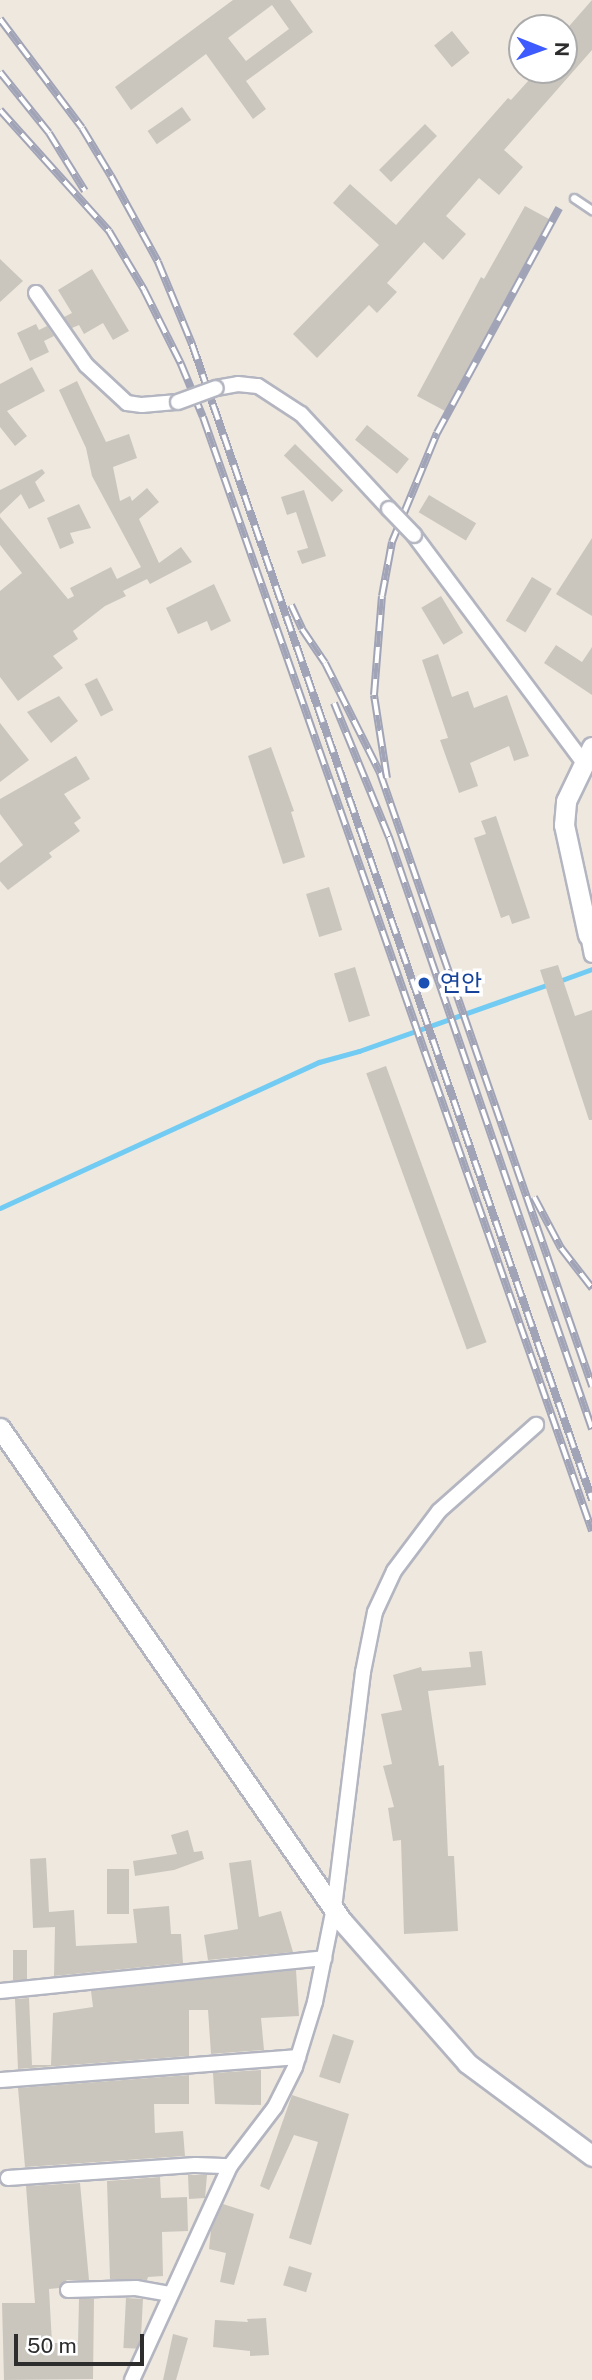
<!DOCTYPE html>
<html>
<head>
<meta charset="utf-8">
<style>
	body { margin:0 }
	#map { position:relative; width:592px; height:2380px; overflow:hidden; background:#eee8df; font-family:"Public Sans","Noto Sans KR",sans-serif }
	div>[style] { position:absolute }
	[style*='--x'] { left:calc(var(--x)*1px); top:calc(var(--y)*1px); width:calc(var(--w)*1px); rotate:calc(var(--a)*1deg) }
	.stream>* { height:5px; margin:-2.5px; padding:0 2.5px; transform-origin:2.5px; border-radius:2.5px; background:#71cbf2 }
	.building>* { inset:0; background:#cac6be; transform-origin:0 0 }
	.roads { filter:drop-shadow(2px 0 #b3b5c0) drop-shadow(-2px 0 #b3b5c0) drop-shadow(0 2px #b3b5c0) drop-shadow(0 -2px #b3b5c0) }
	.lane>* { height:7px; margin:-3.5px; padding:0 3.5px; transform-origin:3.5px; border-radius:3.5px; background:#fff }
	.street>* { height:14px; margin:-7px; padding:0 7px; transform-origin:7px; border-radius:7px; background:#fff }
	.secondary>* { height:19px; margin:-9.5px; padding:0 9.5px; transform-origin:9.5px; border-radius:9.5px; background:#fff }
	.rail>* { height:8px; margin-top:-4px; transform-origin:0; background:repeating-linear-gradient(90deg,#fff 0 16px,#a1a4b7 0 32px); box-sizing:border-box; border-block:2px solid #a1a4b7 }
	.bridges { filter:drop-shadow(2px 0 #b3b5c0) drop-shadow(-2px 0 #b3b5c0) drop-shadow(0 2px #b3b5c0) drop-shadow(0 -2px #b3b5c0) }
	.street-bridge>* { height:14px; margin:-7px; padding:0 7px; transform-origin:7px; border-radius:7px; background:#fff }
	.dots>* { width:19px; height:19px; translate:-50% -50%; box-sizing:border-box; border:4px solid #fff; border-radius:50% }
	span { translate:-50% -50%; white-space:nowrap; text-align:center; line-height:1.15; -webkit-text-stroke:7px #fff; paint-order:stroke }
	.transit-label { font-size:23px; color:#164399 }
	.left { translate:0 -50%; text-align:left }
	.north { position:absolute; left:508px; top:14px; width:70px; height:70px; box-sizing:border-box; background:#fff; border:2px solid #ababab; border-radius:50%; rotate:91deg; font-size:19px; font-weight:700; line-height:28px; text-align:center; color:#2d2d2d }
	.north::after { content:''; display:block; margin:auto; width:24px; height:32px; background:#3d5bfe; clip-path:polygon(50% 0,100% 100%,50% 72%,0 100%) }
	.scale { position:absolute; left:14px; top:2334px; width:130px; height:32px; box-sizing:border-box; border:4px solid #2d2d2d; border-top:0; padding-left:9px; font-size:21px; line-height:24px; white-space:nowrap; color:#2d2d2d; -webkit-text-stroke:5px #fff; paint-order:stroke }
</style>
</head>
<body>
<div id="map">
	<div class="stream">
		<div style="--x:559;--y:981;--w:35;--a:-20"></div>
		<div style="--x:0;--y:1208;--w:351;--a:-24.6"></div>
		<div style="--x:319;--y:1062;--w:41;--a:-15.4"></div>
		<div style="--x:359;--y:1051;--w:201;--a:-19.4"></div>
	</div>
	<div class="building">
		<div style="clip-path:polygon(evenodd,233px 0,290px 0,313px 32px,246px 81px,266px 109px,253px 119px,206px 54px,131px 110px,115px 87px,233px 0,272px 5px,289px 29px,246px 61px,228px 38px,272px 5px)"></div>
		<div style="clip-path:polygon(592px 0,592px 50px,504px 150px,523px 167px,499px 195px,479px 178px,446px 216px,466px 234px,443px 260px,424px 242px,387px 283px,397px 292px,377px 313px,369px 305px,317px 358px,293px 334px,379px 245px,333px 203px,350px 184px,396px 225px,508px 98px,511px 100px,538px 70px,564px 70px,564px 32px)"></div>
		<div style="left:452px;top:31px;width:28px;height:23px;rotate:51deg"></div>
		<div style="left:182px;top:107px;width:16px;height:42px;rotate:55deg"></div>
		<div style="left:425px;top:124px;width:17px;height:65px;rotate:45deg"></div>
		<div style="clip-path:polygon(525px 206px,549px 219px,445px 411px,417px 396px,481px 277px,484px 279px)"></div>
		<div style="clip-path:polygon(0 259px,23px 281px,0 302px)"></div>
		<div style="clip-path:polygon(92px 269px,129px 331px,113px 340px,103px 323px,84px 334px,79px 325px,72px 328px,64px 317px,72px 313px,58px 290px)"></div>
		<div style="clip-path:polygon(36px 324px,39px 330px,47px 326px,54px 336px,44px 341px,49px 352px,30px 361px,17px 333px)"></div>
		<div style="clip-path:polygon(32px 367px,45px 391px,7px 411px,27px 436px,15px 446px,0 427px,0 384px)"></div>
		<div style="clip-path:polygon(77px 381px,106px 442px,129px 434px,137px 458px,113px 467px,120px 501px,130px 496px,132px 501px,147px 488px,159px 502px,139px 519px,159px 563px,181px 547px,192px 562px,150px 584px,147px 579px,123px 591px,126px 596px,105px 606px,73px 631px,78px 639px,53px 656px,63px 668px,18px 701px,0 677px,0 591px,22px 573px,0 545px,0 517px,68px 599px,74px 596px,70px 588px,111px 567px,117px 579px,141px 567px,92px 476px,86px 448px,59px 390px)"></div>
		<div style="left:367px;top:425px;width:54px;height:19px;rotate:39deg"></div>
		<div style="left:295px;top:444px;width:67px;height:16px;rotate:44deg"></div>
		<div style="clip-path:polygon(42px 469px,45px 473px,35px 482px,45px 501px,29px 509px,21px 494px,0 514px,0 490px)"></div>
		<div style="clip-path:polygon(304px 490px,326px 556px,302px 564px,297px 551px,308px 548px,296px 512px,287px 515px,281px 497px)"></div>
		<div style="left:429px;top:495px;width:55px;height:20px;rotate:31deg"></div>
		<div style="clip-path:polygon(79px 504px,91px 528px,70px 533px,74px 543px,60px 549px,47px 518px)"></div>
		<div style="clip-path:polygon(592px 538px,592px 616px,556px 594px)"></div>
		<div style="left:532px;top:577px;width:23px;height:51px;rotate:31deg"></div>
		<div style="clip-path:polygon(214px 584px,231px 621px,211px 631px,207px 621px,178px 634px,166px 608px)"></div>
		<div style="left:441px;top:596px;width:43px;height:23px;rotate:59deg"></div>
		<div style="clip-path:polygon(556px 645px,582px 662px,592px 647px,592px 695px,544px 663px)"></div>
		<div style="clip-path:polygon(438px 654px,452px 697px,468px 691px,474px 708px,507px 695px,529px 756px,514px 761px,509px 746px,470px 763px,478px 786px,459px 793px,440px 740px,448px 738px,422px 660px)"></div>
		<div style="left:97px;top:678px;width:36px;height:14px;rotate:63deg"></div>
		<div style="clip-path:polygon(59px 696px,78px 721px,51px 743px,27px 712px)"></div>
		<div style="clip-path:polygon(0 723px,29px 760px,0 782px)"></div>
		<div style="clip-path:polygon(271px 747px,294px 811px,291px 812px,305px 857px,283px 864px,248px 756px)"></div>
		<div style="clip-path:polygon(76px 756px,90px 779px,64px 794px,81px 818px,74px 823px,80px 831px,49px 853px,52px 857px,8px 890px,0 881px,0 863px,23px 845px,0 814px,0 799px)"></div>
		<div style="clip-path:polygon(496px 816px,530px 918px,512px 924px,509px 915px,501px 918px,474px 838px,486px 834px,481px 821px)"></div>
		<div style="left:329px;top:887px;width:45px;height:24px;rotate:73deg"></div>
		<div style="clip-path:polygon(558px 965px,575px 1016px,592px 1010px,592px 1120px,589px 1120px,540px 970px)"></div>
		<div style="left:355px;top:967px;width:51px;height:22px;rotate:73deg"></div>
		<div style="left:386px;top:1066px;width:294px;height:21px;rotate:70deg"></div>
		<div style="clip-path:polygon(482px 1651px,486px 1685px,428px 1691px,439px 1766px,444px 1765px,448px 1856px,454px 1856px,458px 1931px,404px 1934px,401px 1840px,393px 1841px,388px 1808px,394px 1807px,383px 1766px,392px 1764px,381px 1714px,402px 1710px,393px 1675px,421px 1667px,422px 1671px,471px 1667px,469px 1652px)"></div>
		<div style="clip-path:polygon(188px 1830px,194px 1852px,202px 1851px,204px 1859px,174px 1870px,135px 1876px,133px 1861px,177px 1854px,171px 1835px)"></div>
		<div style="clip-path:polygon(46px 1858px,49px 1912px,74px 1910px,76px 1946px,137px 1943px,133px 1909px,169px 1906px,171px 1934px,181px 1934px,183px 1963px,54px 1976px,55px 1927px,33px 1928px,30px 1859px)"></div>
		<div style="clip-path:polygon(251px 1860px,259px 1917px,281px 1911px,293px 1952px,208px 1960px,204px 1935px,238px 1929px,229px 1863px)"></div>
		<div style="left:107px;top:1869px;width:22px;height:45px"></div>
		<div style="left:13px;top:1950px;width:14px;height:30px"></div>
		<div style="clip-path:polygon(296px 1970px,299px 2016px,261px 2018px,264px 2050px,211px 2054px,208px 2010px,189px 2010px,189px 2056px,18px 2069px,15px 1999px,29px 1998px,32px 2065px,51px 2065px,53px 2013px,93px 2007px,91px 1991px)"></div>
		<div style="left:333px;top:2034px;width:22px;height:45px;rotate:18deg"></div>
		<div style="clip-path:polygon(261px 2070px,261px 2105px,215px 2104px,213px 2073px)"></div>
		<div style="clip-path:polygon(189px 2075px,189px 2104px,154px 2104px,155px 2133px,183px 2131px,185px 2156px,25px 2167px,18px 2088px)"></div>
		<div style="clip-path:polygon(292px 2095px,349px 2114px,311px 2245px,289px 2238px,318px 2142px,294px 2135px,269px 2190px,260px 2186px)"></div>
		<div style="clip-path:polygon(188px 2175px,207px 2175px,205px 2198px,189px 2199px)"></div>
		<div style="clip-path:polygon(160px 2177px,161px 2198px,187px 2197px,188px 2231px,162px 2232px,163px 2276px,148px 2277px,147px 2280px,110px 2279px,107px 2181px)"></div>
		<div style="clip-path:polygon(80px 2183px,89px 2280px,67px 2280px,59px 2288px,49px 2289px,52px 2343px,78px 2343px,79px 2299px,94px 2299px,93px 2379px,4px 2380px,2px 2303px,35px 2303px,26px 2186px)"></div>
		<div style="clip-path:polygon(223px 2204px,254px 2214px,234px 2285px,220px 2282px,226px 2253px,209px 2249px,211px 2230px)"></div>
		<div style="left:289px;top:2266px;width:24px;height:20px;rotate:17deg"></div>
		<div style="left:126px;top:2298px;width:17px;height:50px;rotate:3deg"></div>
		<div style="clip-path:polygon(266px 2318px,269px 2355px,250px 2356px,250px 2351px,213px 2347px,215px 2320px,248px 2322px,247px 2319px)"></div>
		<div style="clip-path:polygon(173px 2334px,188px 2338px,176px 2380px,163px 2380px)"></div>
	</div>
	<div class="roads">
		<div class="lane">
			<div style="--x:574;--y:198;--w:22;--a:34"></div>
		</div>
		<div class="street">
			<div style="--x:36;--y:293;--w:88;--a:55.2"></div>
			<div style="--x:86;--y:365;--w:56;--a:42.8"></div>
			<div style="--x:127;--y:403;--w:15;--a:8"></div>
			<div style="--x:142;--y:405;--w:36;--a:-5"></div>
			<div style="--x:216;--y:388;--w:22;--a:-10"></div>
			<div style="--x:238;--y:384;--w:20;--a:6"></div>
			<div style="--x:258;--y:386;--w:51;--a:33.1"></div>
			<div style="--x:301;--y:414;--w:129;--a:47.2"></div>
			<div style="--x:414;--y:535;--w:283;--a:53.3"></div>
			<div style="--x:588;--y:935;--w:20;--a:79"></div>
			<div style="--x:0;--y:1991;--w:326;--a:-5.8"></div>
			<div style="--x:0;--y:2080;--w:299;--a:-4.4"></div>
			<div style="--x:8;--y:2178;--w:188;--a:-4"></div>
			<div style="--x:196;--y:2165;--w:34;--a:2"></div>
			<div style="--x:68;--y:2290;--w:68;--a:-1.7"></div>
			<div style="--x:136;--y:2288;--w:35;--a:10"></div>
			<div style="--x:132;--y:2380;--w:235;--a:-65.4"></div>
			<div style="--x:230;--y:2166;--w:74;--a:-52.7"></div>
			<div style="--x:275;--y:2107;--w:45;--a:-63.4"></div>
			<div style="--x:295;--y:2067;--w:68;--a:-72.9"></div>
			<div style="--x:315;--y:2002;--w:96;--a:-78.6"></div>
			<div style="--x:334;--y:1908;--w:238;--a:-83"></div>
			<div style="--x:363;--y:1672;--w:61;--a:-78.7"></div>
			<div style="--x:375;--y:1612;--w:45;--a:-65.1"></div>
			<div style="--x:394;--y:1571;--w:75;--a:-53.1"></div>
			<div style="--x:439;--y:1511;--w:130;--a:-41.6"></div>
		</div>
		<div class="secondary">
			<div style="--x:588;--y:935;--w:113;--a:-102.3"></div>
			<div style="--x:564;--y:825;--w:24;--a:-85"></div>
			<div style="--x:566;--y:801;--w:60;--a:-64.3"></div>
			<div style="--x:0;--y:1428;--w:600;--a:55.25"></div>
			<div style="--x:342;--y:1921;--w:189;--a:48.6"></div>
			<div style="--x:467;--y:2063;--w:156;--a:36.6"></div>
		</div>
	</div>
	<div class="rail">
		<div style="--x:0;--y:19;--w:136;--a:53"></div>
		<div style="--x:82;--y:128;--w:56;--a:58.9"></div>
		<div style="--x:111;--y:176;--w:98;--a:61.3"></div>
		<div style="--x:158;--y:262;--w:89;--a:67.5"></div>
		<div style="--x:192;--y:344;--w:1223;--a:70.91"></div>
		<div style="--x:0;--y:72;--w:78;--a:51.2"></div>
		<div style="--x:49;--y:133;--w:68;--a:58.2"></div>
		<div style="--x:0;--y:110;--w:163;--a:48"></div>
		<div style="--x:109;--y:231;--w:69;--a:59.3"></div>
		<div style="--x:144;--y:290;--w:83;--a:63.4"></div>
		<div style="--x:181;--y:364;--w:57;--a:67.5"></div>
		<div style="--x:203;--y:417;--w:1180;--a:70.75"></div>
		<div style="--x:291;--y:605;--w:26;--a:65"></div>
		<div style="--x:302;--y:629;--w:41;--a:55.9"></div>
		<div style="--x:325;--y:663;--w:123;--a:63.4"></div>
		<div style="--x:380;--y:773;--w:649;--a:70.92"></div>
		<div style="--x:334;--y:703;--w:145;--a:67.7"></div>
		<div style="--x:389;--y:837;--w:626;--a:71.07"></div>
		<div style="--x:387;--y:778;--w:84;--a:-98.9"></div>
		<div style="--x:374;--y:695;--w:99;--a:-85.4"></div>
		<div style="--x:382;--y:596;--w:55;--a:-79.5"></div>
		<div style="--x:392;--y:542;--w:118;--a:-67.6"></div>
		<div style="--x:437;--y:433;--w:256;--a:-61.5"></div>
		<div style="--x:534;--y:1197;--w:58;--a:62.1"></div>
		<div style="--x:561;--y:1248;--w:51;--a:52.2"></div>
	</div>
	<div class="bridges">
		<div class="street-bridge">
			<div style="--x:178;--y:402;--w:40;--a:-20.2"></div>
			<div style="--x:389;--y:509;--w:36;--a:46"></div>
		</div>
	</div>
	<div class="dots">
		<div style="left:424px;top:983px;background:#1a4fb4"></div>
	</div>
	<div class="transit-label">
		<span class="left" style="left:440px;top:983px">연안</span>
	</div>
	<div class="north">N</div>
	<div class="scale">50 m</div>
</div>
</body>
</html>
